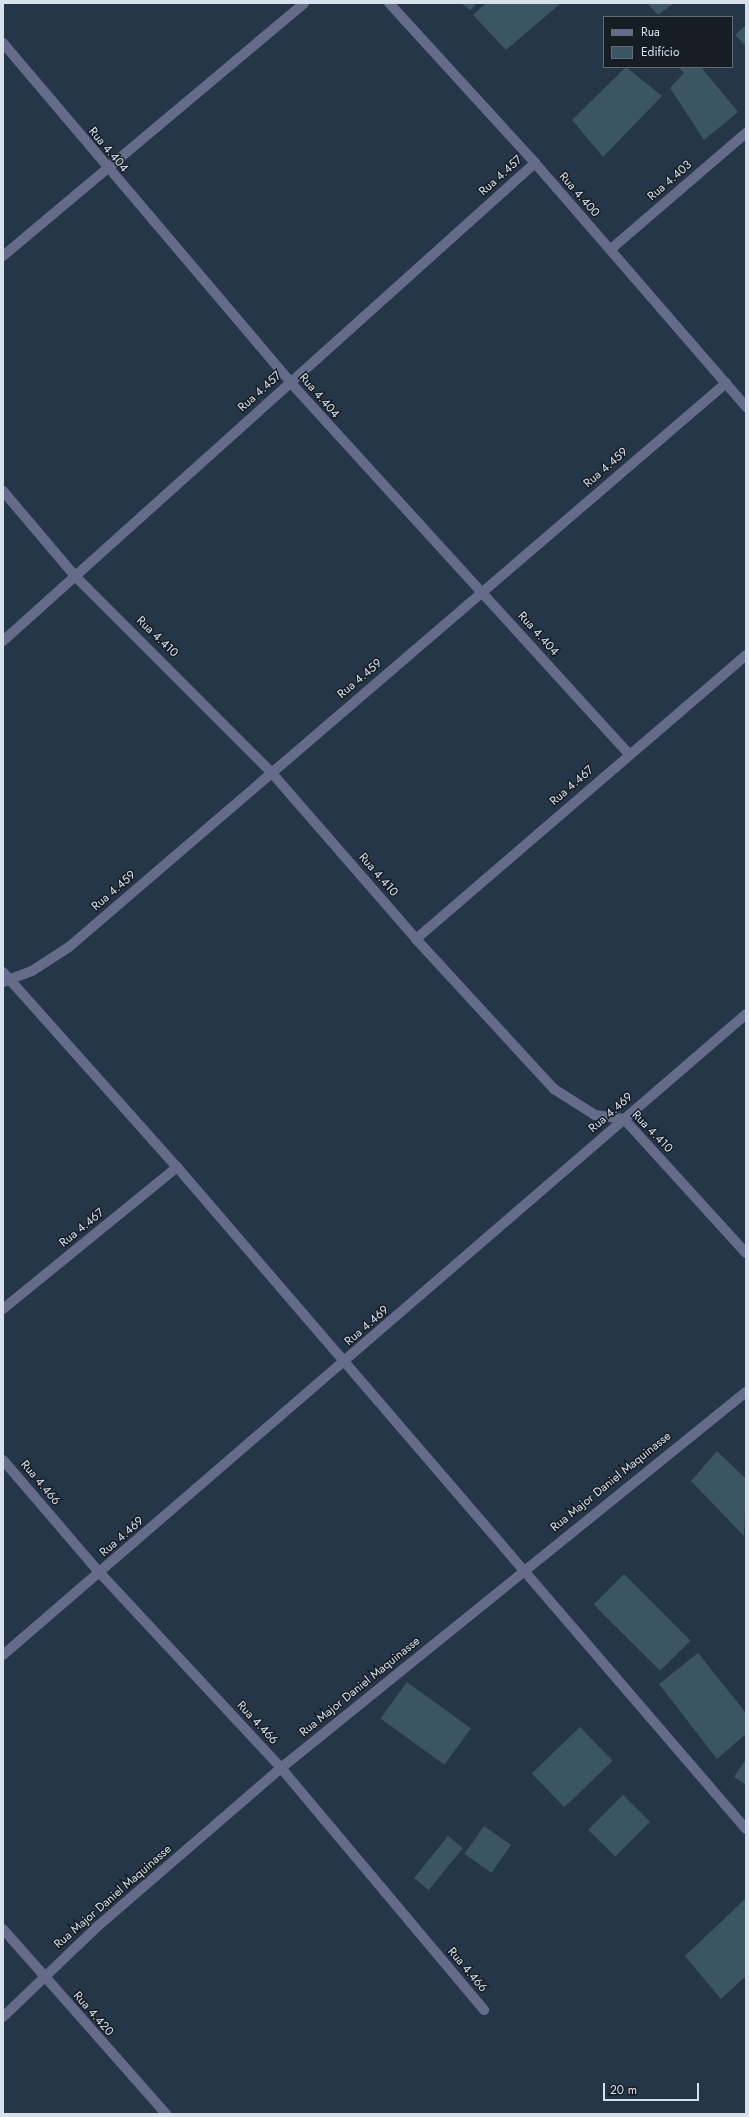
<!DOCTYPE html>
<html>
<head>
<meta charset="utf-8">
<style>
	body { margin:0 }
	#map { position:relative; width:749px; height:2117px; overflow:hidden; background:#263649; font-family:Jost,sans-serif }
	div>[style] { position:absolute }
	[style*='--x'] { left:calc(var(--x)*1px); top:calc(var(--y)*1px); width:calc(var(--w)*1px); rotate:calc(var(--a)*1deg) }
	.building>* { inset:0; background:#3b5563; transform-origin:0 0 }
	.minor>* { height:10px; margin:-5px; padding:0 5px; transform-origin:5px; border-radius:5px; background:#656c8a }
	.tertiary>* { height:10px; margin:-5px; padding:0 5px; transform-origin:5px; border-radius:5px; background:#656c8a }
	span { translate:-50% -50%; white-space:nowrap; text-align:center; line-height:1.15; -webkit-text-stroke:3px #161d25; paint-order:stroke }
	.street-label { font-size:12px; color:#d7e1ed }
	.frame { position:absolute; inset:0; border:4px solid #d7e1ed; pointer-events:none }
	.legend { position:absolute; left:603px; top:16px; width:130px; height:52px; box-sizing:border-box; background:#161d25; border:1px solid #636b75; margin:0; padding:5px 7px; list-style:none; font-size:12px; color:#d7e1ed }
	.legend li { display:flex; align-items:center; gap:8px; height:20px }
	.legend b { width:20px; border:1px solid #636b75 }
	.scale { position:absolute; left:603px; top:2083px; width:96px; height:18px; box-sizing:border-box; border:2px solid #d7e1ed; border-top:0; padding-left:5px; font-size:12px; line-height:14px; white-space:nowrap; color:#d7e1ed; -webkit-text-stroke:3px #161d25; paint-order:stroke }
</style>
</head>
<body>
<div id="map">
	<div class="building">
		<div style="clip-path:polygon(461px 3px,477px 3px,470px 10px)"></div>
		<div style="clip-path:polygon(486px 3px,561px 3px,506px 50px,473px 15px)"></div>
		<div style="clip-path:polygon(647px 3px,674px 3px,658px 15px)"></div>
		<div style="clip-path:polygon(746px 25px,746px 46px,735px 35px)"></div>
		<div style="clip-path:polygon(626px 67px,662px 96px,603px 157px,572px 120px)"></div>
		<div style="clip-path:polygon(678px 67px,701px 67px,738px 112px,704px 140px,670px 88px,684px 73px)"></div>
		<div style="clip-path:polygon(717px 1451px,746px 1479px,744px 1536px,691px 1481px)"></div>
		<div style="left:624px;top:1574px;width:94px;height:43px;rotate:45deg"></div>
		<div style="clip-path:polygon(698px 1653px,746px 1713px,746px 1734px,717px 1759px,659px 1684px)"></div>
		<div style="left:407px;top:1682px;width:79px;height:45px;rotate:36deg"></div>
		<div style="left:580px;top:1727px;width:47px;height:67px;rotate:46deg"></div>
		<div style="clip-path:polygon(746px 1759px,746px 1785px,734px 1777px)"></div>
		<div style="left:623px;top:1795px;width:38px;height:49px;rotate:45deg"></div>
		<div style="left:484px;top:1826px;width:33px;height:34px;rotate:35deg"></div>
		<div style="left:448px;top:1836px;width:19px;height:54px;rotate:39deg"></div>
		<div style="clip-path:polygon(746px 1898px,746px 1976px,721px 1999px,685px 1956px)"></div>
	</div>
	<div class="minor">
		<div style="--x:389;--y:3;--w:217;--a:47.6"></div>
		<div style="--x:535;--y:163;--w:323;--a:49.1"></div>
		<div style="--x:3;--y:43;--w:444;--a:49.7"></div>
		<div style="--x:290;--y:382;--w:503;--a:47.66"></div>
		<div style="--x:611;--y:249;--w:178;--a:-40.7"></div>
		<div style="--x:3;--y:491;--w:111;--a:49.7"></div>
		<div style="--x:75;--y:576;--w:277;--a:45"></div>
		<div style="--x:271;--y:772;--w:221;--a:49"></div>
		<div style="--x:416;--y:939;--w:204;--a:47.4"></div>
		<div style="--x:554;--y:1089;--w:49;--a:32.4"></div>
		<div style="--x:595;--y:1115;--w:29;--a:8"></div>
		<div style="--x:624;--y:1119;--w:181;--a:47.7"></div>
		<div style="--x:3;--y:641;--w:715;--a:-41.94"></div>
		<div style="--x:416;--y:939;--w:435;--a:-40.7"></div>
		<div style="--x:3;--y:982;--w:31;--a:-21"></div>
		<div style="--x:32;--y:971;--w:44;--a:-33"></div>
		<div style="--x:69;--y:947;--w:866;--a:-40.64"></div>
		<div style="--x:3;--y:1309;--w:225;--a:-39.2"></div>
		<div style="--x:3;--y:1460;--w:149;--a:49.4"></div>
		<div style="--x:100;--y:1573;--w:266;--a:47.1"></div>
		<div style="--x:281;--y:1768;--w:316;--a:50"></div>
		<div style="--x:3;--y:1655;--w:981;--a:-40.78"></div>
		<div style="--x:3;--y:1929;--w:247;--a:48.6"></div>
		<div style="--x:3;--y:2017;--w:132;--a:-43.8"></div>
		<div style="--x:98;--y:1926;--w:242;--a:-40.8"></div>
		<div style="--x:281;--y:1768;--w:598;--a:-38.96"></div>
	</div>
	<div class="tertiary">
		<div style="--x:3;--y:256;--w:393;--a:-40"></div>
		<div style="--x:3;--y:972;--w:261;--a:48.3"></div>
		<div style="--x:177;--y:1167;--w:873;--a:49.32"></div>
	</div>
	<div class="street-label">
		<span style="left:108px;top:150px;rotate:50deg">Rua 4.404</span>
		<span style="left:501px;top:176px;rotate:-42deg">Rua 4.457</span>
		<span style="left:670px;top:181px;rotate:-41deg">Rua 4.403</span>
		<span style="left:579px;top:195px;rotate:49deg">Rua 4.400</span>
		<span style="left:260px;top:392px;rotate:-42deg">Rua 4.457</span>
		<span style="left:319px;top:396px;rotate:49deg">Rua 4.404</span>
		<span style="left:606px;top:468px;rotate:-41deg">Rua 4.459</span>
		<span style="left:538px;top:634px;rotate:48deg">Rua 4.404</span>
		<span style="left:157px;top:637px;rotate:44deg">Rua 4.410</span>
		<span style="left:360px;top:679px;rotate:-40deg">Rua 4.459</span>
		<span style="left:572px;top:786px;rotate:-41deg">Rua 4.467</span>
		<span style="left:378px;top:875px;rotate:49deg">Rua 4.410</span>
		<span style="left:114px;top:891px;rotate:-41deg">Rua 4.459</span>
		<span style="left:611px;top:1113px;rotate:-41deg">Rua 4.469</span>
		<span style="left:652px;top:1132px;rotate:46deg">Rua 4.410</span>
		<span style="left:82px;top:1228px;rotate:-39deg">Rua 4.467</span>
		<span style="left:367px;top:1326px;rotate:-41deg">Rua 4.469</span>
		<span style="left:611px;top:1482px;rotate:-39deg">Rua Major Daniel Maquinasse</span>
		<span style="left:40px;top:1483px;rotate:50deg">Rua 4.466</span>
		<span style="left:122px;top:1537px;rotate:-41deg">Rua 4.469</span>
		<span style="left:360px;top:1687px;rotate:-39deg">Rua Major Daniel Maquinasse</span>
		<span style="left:257px;top:1723px;rotate:47deg">Rua 4.466</span>
		<span style="left:113px;top:1897px;rotate:-41deg">Rua Major Daniel Maquinasse</span>
		<span style="left:467px;top:1970px;rotate:50deg">Rua 4.466</span>
		<span style="left:93px;top:2014px;rotate:49deg">Rua 4.420</span>
	</div>
	<div class="frame"></div>
	<ul class="legend">
	<li><b style="height:5px;background:#656c8a"></b>Rua</li>
	<li><b style="height:11px;background:#3b5563"></b>Edifício</li>
	</ul>
	<div class="scale">20 m</div>
</div>
</body>
</html>
